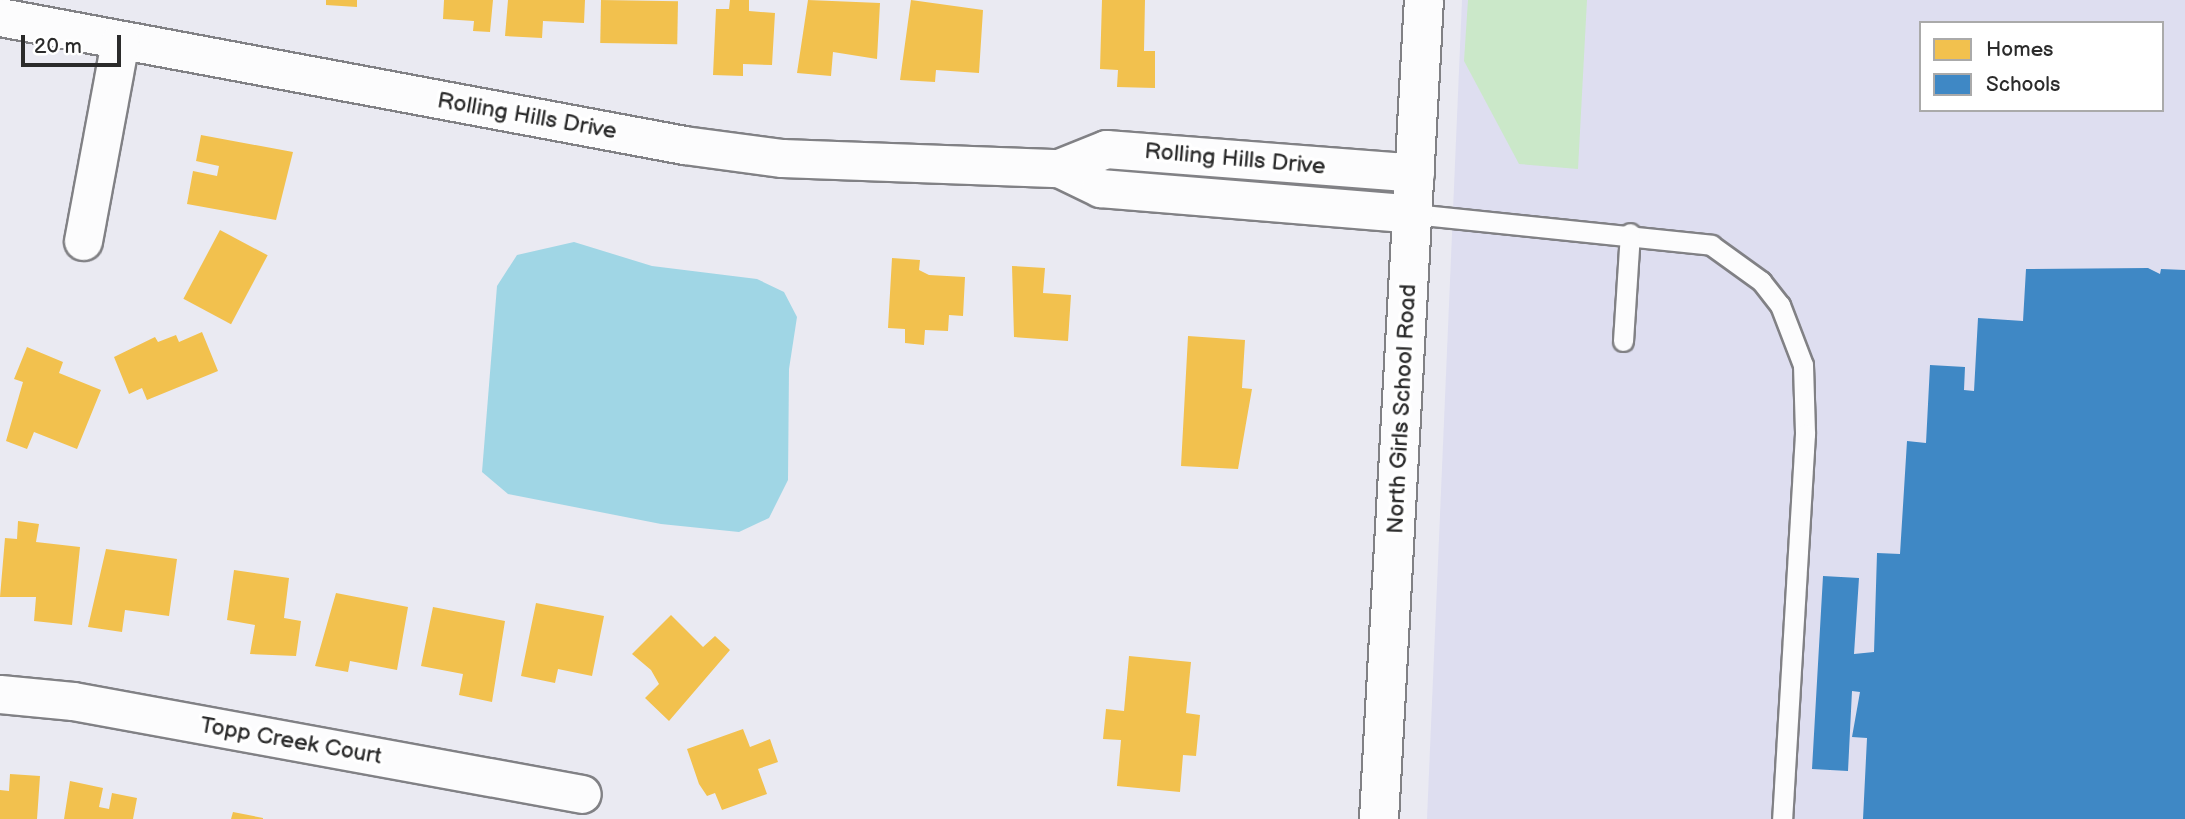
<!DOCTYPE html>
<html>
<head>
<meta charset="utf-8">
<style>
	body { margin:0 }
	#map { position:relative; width:2185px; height:819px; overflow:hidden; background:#eaeaf2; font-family:"Balsamiq Sans",sans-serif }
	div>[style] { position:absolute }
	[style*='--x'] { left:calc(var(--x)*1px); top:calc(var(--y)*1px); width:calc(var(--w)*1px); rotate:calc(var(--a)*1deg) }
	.built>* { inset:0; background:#dedef0 }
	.green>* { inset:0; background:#cbe8c9 }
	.water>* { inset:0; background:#a0d6e5 }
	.homes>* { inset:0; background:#f2c14e; transform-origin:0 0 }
	.schools>* { inset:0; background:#3f88c5 }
	.roads { filter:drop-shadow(2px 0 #818185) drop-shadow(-2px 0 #818185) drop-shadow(0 2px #818185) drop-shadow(0 -2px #818185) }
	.service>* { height:19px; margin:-9.5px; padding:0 9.5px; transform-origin:9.5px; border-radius:9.5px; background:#fcfcfd }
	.minor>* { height:37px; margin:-18.5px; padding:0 18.5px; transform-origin:18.5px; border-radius:18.5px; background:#fcfcfd }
	.secondary>* { height:38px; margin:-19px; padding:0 19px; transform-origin:19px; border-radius:19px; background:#fcfcfd }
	span { translate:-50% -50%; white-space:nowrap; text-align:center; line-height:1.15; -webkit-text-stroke:7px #fff; paint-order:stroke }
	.street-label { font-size:23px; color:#2b2b2b }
	.legend { position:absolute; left:1919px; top:21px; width:245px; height:91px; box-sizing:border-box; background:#fff; border:2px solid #aaa; margin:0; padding:9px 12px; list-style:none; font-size:21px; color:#2b2b2b }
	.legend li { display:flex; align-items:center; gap:14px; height:35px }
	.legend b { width:35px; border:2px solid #aaa }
	.scale { position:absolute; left:21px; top:35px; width:100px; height:32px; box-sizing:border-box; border:4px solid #2b2b2b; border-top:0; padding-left:9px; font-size:21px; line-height:24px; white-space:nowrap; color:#2b2b2b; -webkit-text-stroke:5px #fff; paint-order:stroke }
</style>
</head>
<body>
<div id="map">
	<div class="built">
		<div style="clip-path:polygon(evenodd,1462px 0,2185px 0,2185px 819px,1427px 819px,1462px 0,1921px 23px,2162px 23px,2162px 110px,1921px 110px,1921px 23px)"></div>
	</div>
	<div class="green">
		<div style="clip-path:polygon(1468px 0,1587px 0,1578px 169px,1519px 164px,1464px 61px)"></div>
	</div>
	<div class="water">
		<div style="clip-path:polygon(574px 242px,652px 266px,757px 279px,784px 292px,797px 317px,789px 369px,788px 480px,769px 518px,739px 532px,661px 524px,508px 494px,482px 472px,497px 286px,517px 255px)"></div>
	</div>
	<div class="homes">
		<div style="clip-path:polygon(326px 0,357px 0,357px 7px,326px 5px)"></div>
		<div style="clip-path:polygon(444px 0,493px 0,490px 32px,473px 31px,474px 21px,443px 19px)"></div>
		<div style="clip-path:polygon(508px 0,585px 0,584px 23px,543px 21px,542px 38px,505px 36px)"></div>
		<div style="left:601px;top:0;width:77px;height:43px;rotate:1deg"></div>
		<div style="clip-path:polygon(730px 0,749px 0,749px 11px,775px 13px,772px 65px,743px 64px,743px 76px,713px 75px,716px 9px,729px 9px)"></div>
		<div style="clip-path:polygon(808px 0,880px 3px,877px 59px,833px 52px,831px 76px,797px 73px)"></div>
		<div style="clip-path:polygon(911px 0,983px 10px,979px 73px,936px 70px,935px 82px,900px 80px)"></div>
		<div style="clip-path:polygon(1102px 0,1145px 0,1144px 51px,1155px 51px,1155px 88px,1117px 87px,1118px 70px,1100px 69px)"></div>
		<div style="clip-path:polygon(201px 135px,293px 152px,276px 220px,187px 204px,193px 171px,217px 176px,219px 166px,196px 161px)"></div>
		<div style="left:220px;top:230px;width:54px;height:78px;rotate:28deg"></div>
		<div style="clip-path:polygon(892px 258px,920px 260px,919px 270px,929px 275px,965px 277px,963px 316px,949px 315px,948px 331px,925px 330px,924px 345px,905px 343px,905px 329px,888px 328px)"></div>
		<div style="clip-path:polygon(1012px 266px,1045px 268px,1043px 293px,1071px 295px,1068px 341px,1014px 337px)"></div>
		<div style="clip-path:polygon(202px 332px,218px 371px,147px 400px,142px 388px,129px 394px,114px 357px,155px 337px,158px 342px,176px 335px,179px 342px)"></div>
		<div style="clip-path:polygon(1188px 336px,1245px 340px,1242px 388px,1252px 389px,1238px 469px,1181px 466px)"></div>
		<div style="clip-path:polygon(27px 347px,63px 362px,59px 373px,101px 390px,77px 449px,34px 432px,27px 449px,6px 441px,23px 382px,14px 379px)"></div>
		<div style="clip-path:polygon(18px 521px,39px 524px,36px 542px,80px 547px,72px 625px,34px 621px,36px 597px,0 597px,5px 538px,17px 539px)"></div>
		<div style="clip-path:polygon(106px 549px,177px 559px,169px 616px,125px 610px,122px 632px,88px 627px)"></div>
		<div style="clip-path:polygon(234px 570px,289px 578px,284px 618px,301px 621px,296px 656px,250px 654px,255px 625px,227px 620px)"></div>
		<div style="clip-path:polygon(336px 593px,408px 607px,397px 670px,350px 661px,348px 672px,315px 666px)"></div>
		<div style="clip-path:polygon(536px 603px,604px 616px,592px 676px,558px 669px,555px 683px,521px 676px)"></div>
		<div style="clip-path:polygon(433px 607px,505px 621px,492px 702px,459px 695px,463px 674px,421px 666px)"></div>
		<div style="clip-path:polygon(671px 615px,703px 647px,715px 636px,730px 650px,669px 721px,645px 698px,659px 684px,651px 670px,632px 654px)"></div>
		<div style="clip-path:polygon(1129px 656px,1191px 662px,1186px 713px,1200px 715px,1196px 756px,1183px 755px,1180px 792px,1117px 786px,1121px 740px,1103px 739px,1106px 709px,1124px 711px)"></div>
		<div style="clip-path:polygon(743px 729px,750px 747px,770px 739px,778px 762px,758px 769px,767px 794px,722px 810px,715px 793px,707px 796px,699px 784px,687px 749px)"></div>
		<div style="clip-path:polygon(10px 774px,40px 776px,37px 819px,0 819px,0 790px,9px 791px)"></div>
		<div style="clip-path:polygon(70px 781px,103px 788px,99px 807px,109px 809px,112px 793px,137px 798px,133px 819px,64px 819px)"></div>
		<div style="clip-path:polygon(233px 812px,263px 818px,263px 819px,231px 819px)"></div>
	</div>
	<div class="schools">
		<div style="clip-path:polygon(2148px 268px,2160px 274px,2161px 269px,2185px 270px,2185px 819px,1863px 819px,1867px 738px,1852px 737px,1860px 692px,1852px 691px,1848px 771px,1812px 769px,1823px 576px,1859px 578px,1854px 654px,1874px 652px,1877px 553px,1900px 554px,1907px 441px,1926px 443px,1930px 365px,1965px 367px,1964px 390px,1974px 391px,1978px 318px,2023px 321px,2026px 269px)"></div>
	</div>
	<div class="roads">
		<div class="service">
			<div style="--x:1413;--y:214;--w:300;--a:5.9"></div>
			<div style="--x:1711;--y:245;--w:62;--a:35.8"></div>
			<div style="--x:1761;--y:281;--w:31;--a:52"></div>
			<div style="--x:1780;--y:305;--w:64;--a:69"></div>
			<div style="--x:1803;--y:365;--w:69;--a:88.3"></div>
			<div style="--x:1805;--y:434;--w:386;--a:93.4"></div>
			<div style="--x:1623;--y:341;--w:108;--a:-86.3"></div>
		</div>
		<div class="minor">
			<div style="--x:0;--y:17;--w:696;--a:10.6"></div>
			<div style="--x:684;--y:145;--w:99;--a:7.6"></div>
			<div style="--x:782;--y:158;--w:277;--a:2.1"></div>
			<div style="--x:1059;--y:168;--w:46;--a:26"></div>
			<div style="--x:1100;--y:188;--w:314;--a:4.7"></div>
			<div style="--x:1059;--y:168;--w:51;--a:-22"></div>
			<div style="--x:1106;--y:149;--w:310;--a:4.4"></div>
			<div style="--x:83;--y:241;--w:203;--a:-79.5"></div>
			<div style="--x:0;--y:694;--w:73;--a:5.5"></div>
			<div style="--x:73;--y:701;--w:517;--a:10.35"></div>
		</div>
		<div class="secondary">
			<div style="--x:1379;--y:819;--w:820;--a:-86.86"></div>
		</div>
	</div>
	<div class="street-label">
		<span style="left:527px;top:116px;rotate:10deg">Rolling Hills Drive</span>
		<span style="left:1235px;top:159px;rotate:5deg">Rolling Hills Drive</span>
		<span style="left:1402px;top:409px;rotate:-87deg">North Girls School Road</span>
		<span style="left:291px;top:741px;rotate:10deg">Topp Creek Court</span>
	</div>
	<ul class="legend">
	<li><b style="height:19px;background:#f2c14e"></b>Homes</li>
	<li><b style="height:19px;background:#3f88c5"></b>Schools</li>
	</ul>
	<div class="scale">20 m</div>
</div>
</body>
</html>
